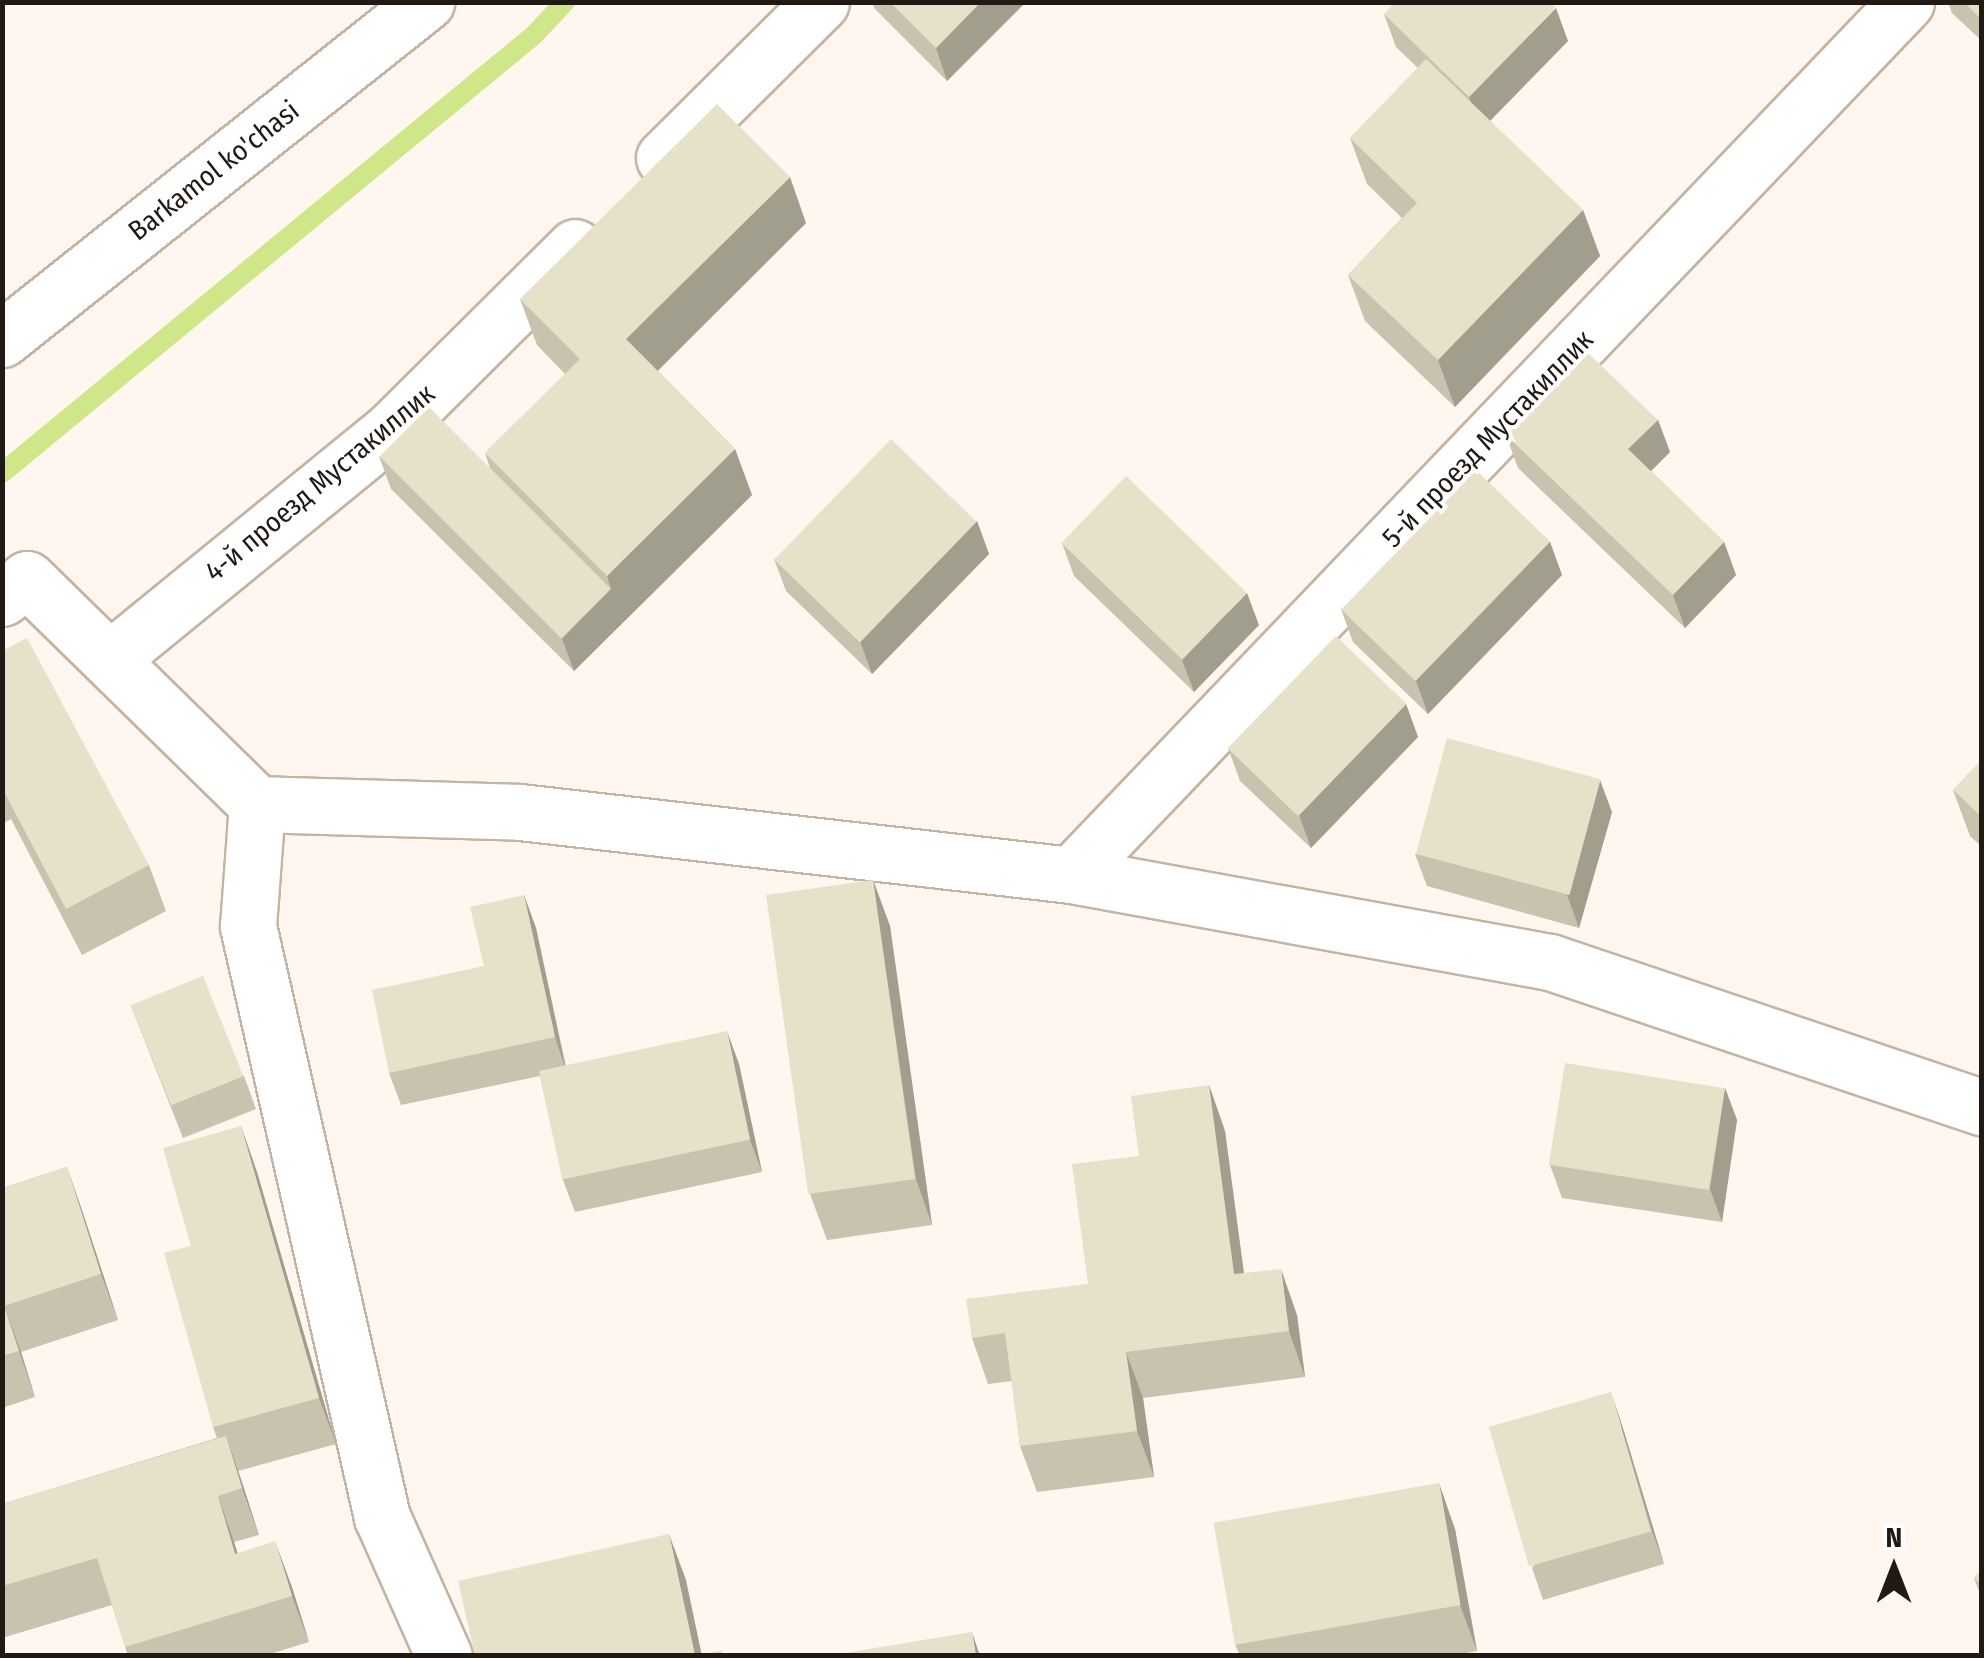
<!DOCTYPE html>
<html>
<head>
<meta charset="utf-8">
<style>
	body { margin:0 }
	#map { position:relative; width:1984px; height:1658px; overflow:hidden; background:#fef6ef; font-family:"Fira Sans Condensed",sans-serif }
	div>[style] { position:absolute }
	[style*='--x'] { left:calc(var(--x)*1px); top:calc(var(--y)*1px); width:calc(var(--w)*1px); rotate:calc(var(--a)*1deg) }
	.stream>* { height:20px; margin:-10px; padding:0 10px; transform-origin:10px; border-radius:10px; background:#cfe789 }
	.roads { filter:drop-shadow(2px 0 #c5b3a3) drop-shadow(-2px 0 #c5b3a3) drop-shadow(0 2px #c5b3a3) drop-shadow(0 -2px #c5b3a3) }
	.street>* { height:55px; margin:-27.5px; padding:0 27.5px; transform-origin:27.5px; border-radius:27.5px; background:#fff }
	.wall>* { inset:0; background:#c8c2ae }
	.shaded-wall>* { inset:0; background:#a29e8d }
	.building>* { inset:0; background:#e8e1ca; transform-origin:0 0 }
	span { translate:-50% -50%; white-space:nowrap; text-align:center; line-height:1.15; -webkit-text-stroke:8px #fff; paint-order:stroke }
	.street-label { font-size:28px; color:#211a14 }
	.frame { position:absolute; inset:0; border:5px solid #211a14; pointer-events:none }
	.north { position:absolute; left:1844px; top:1518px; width:100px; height:100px; -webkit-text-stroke:8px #fff; paint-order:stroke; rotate:0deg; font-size:28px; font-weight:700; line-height:40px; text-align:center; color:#211a14 }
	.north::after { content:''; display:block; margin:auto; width:35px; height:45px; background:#211a14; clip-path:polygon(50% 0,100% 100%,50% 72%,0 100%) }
</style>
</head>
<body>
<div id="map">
	<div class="stream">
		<div style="--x:2;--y:473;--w:689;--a:-39.46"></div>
		<div style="--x:534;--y:35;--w:45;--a:-46.8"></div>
	</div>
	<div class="roads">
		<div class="street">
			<div style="--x:664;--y:158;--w:221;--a:-44.8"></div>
			<div style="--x:2;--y:339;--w:542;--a:-38.48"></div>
			<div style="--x:2;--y:598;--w:31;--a:-37"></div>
			<div style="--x:27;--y:579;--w:322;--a:44.4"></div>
			<div style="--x:257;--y:804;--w:263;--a:1.7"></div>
			<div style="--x:520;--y:812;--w:555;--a:6.52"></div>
			<div style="--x:1071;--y:875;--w:487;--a:10.3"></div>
			<div style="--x:1550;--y:962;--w:456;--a:18.6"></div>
			<div style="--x:110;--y:659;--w:364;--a:-39.2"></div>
			<div style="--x:392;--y:429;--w:258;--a:-44.8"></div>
			<div style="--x:257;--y:804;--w:122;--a:94.2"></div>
			<div style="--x:248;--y:926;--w:606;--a:77.23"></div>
			<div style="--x:382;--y:1517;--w:152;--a:66"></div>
			<div style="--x:1071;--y:875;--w:1208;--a:-46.27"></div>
		</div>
	</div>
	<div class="wall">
		<div style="clip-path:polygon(872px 2px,1026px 2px,947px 81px,874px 8px)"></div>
		<div style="clip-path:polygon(1948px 2px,1982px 2px,1982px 41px,1952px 13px)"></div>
		<div style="clip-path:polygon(1384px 14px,1568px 41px,1490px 121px,1583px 210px,1600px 256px,1455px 407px,1365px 321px,1348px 275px,1402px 218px,1367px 184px,1350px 138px,1418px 68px,1396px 47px)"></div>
		<div style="clip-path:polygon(806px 223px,658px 371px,735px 449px,752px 495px,574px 671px,391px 489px,379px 456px,490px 468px,485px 453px,565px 374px,537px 345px,520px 299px)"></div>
		<div style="clip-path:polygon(1658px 420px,1670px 452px,1651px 471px,1724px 542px,1736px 575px,1685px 628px,1518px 468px,1506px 435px)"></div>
		<div style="clip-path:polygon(977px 521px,989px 554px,872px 674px,786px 591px,774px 559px)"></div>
		<div style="clip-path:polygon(1550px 542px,1562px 575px,1428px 714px,1353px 642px,1341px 609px)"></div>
		<div style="clip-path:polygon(1062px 543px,1259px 625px,1194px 692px,1074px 576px)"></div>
		<div style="clip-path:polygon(2px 651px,149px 865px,166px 911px,82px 955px,11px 819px,2px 824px)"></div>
		<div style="clip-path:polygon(1406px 704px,1418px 737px,1311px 848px,1240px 781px,1228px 748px)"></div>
		<div style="clip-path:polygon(1982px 760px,1982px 847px,1970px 836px,1953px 790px)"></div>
		<div style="clip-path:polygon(1612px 812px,1579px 928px,1427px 886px,1415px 854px)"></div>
		<div style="clip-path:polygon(873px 880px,890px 926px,932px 1225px,827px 1240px,810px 1194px)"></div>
		<div style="clip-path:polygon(524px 895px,536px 928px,566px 1066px,739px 1064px,762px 1172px,575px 1212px,563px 1180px,540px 1076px,401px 1105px,389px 1073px,484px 966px)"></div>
		<div style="clip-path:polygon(131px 1006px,244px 1076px,256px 1109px,183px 1138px)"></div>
		<div style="clip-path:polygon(1209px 1085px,1225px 1131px,1244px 1273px,1297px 1315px,1305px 1377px,1143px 1398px,1154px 1477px,1037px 1492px,1020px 1446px,1012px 1381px,988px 1384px,972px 1338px,1088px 1284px,1139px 1156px)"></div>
		<div style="clip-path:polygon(1725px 1088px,1737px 1120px,1722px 1222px,1562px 1198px,1550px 1165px)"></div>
		<div style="clip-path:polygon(241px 1126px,257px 1172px,336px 1444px,238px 1471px,259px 1535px,234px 1542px,238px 1554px,292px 1587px,309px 1642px,264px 1656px,128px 1656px,112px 1605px,2px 1638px,2px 1504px,217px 1438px,213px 1427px,191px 1246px)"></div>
		<div style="clip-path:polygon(67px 1167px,118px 1320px,21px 1352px,35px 1397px,2px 1408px,2px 1188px)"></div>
		<div style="clip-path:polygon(1622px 1425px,1664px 1564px,1543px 1600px,1532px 1568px)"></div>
		<div style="clip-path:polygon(1455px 1529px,1477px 1651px,1451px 1656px,1240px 1656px,1235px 1644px)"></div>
		<div style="clip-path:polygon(1982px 1569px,1982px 1599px,1974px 1578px)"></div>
	</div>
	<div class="shaded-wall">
		<div style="clip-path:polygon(981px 2px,1026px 2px,947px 81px,936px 48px)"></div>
		<div style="clip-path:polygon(1556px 8px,1568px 41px,1481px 130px,1469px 97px)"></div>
		<div style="clip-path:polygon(790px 177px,806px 223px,643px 385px,626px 339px)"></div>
		<div style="clip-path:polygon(1583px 210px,1600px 256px,1455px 407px,1438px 360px)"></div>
		<div style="clip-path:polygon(1658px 420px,1670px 452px,1640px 482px,1628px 449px)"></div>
		<div style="clip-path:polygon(735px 449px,752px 495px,574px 671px,562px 639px,611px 589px,607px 576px)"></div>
		<div style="clip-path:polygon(977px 521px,989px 554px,872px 674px,860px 641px)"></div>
		<div style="clip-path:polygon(1550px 542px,1562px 575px,1428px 714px,1416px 681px)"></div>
		<div style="clip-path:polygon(1724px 542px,1736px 575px,1685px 628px,1673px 595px)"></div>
		<div style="clip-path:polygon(1247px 593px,1259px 625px,1194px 692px,1182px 660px)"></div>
		<div style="clip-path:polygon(1406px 704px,1418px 737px,1311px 848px,1299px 815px)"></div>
		<div style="clip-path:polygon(1600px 780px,1612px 812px,1579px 928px,1567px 895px)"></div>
		<div style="clip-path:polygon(873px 880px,890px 926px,932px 1225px,916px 1179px)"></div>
		<div style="clip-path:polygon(524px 895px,536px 928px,566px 1070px,555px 1037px)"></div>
		<div style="clip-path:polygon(727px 1031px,739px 1064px,762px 1172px,750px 1140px)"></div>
		<div style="clip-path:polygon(1209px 1085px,1225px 1131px,1250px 1320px,1234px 1274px)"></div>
		<div style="clip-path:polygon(1725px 1088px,1737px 1120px,1722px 1222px,1710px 1189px)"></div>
		<div style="clip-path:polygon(241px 1126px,257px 1172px,336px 1444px,319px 1398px)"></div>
		<div style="clip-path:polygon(67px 1167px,83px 1213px,118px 1320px,101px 1274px)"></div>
		<div style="clip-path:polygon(1281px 1269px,1297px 1315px,1305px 1377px,1289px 1331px)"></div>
		<div style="clip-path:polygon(4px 1306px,21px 1352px,35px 1397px,19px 1351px)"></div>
		<div style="clip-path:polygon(1126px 1352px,1143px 1398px,1154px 1477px,1137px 1431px)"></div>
		<div style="clip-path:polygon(1611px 1392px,1622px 1425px,1664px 1564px,1652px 1531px)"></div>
		<div style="clip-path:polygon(226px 1436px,242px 1482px,259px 1535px,242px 1488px)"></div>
		<div style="clip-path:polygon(1439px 1483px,1455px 1529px,1477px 1651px,1460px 1605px)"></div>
		<div style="clip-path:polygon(218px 1496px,234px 1542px,252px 1600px,235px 1554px)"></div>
		<div style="clip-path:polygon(669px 1534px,686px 1580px,702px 1656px,695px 1656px)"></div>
		<div style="clip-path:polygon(275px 1541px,292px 1587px,309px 1642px,292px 1596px)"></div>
		<div style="clip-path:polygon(972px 1632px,980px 1656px,976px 1656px)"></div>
	</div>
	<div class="building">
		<div style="clip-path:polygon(890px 2px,981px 2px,936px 48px)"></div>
		<div style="clip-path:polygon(1395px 2px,1551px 2px,1556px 8px,1469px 97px,1384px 14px)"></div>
		<div style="clip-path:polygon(1964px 2px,1982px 2px,1982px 20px)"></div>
		<div style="clip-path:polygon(1426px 59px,1583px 210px,1438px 360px,1348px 275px,1417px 203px,1350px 138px)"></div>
		<div style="clip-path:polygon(717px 104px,790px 177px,626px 339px,735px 449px,607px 576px,485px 453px,580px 359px,520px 299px)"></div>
		<div style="clip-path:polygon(1587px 352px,1658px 420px,1628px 449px,1724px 542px,1673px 595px,1506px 435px)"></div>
		<div style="left:429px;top:407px;width:257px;height:70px;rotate:45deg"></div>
		<div style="left:891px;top:439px;width:119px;height:168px;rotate:44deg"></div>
		<div style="left:1476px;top:470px;width:103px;height:194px;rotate:44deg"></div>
		<div style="left:1126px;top:476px;width:168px;height:93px;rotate:44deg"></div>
		<div style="left:1336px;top:636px;width:98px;height:156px;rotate:44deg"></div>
		<div style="clip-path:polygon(27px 638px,149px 865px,66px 909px,2px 788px,2px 651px)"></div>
		<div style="left:1447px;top:738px;width:159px;height:120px;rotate:15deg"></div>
		<div style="clip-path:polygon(1982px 760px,1982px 817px,1953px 790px)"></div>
		<div style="left:873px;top:880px;width:302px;height:108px;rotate:82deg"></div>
		<div style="clip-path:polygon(524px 895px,555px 1037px,389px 1073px,372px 990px,484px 966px,470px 907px)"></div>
		<div style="left:203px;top:976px;width:108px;height:78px;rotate:68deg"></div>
		<div style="left:727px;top:1031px;width:111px;height:192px;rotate:78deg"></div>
		<div style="left:1565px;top:1063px;width:162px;height:103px;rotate:9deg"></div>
		<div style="clip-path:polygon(1209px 1085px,1234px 1274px,1281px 1269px,1289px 1331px,1126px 1352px,1137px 1431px,1020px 1446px,1005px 1333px,972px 1338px,966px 1299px,1088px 1284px,1072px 1164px,1139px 1156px,1131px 1096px)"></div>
		<div style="clip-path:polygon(241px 1126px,319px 1398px,213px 1427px,164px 1253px,191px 1246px,163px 1148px)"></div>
		<div style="clip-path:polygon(67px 1167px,101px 1274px,4px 1306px,19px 1351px,2px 1356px,2px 1188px)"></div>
		<div style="left:1611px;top:1392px;width:145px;height:127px;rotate:74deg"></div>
		<div style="clip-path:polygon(226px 1436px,242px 1488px,218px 1496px,235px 1554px,275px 1541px,292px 1596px,125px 1647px,97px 1558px,2px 1586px,2px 1504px)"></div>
		<div style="left:1439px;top:1483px;width:124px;height:229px;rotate:80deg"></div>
		<div style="clip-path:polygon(669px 1534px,695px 1656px,475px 1656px,458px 1581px)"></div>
		<div style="clip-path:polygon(1982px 1569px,1982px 1585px,1974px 1578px)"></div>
		<div style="clip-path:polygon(972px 1632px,976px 1656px,826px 1656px)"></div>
		<div style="clip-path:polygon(722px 1650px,723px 1656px,695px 1656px)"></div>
	</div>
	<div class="street-label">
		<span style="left:214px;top:171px;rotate:-38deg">Barkamol ko'chasi</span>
		<span style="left:1488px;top:439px;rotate:-46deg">5-й проезд Мустакиллик</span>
		<span style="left:320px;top:483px;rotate:-40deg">4-й проезд Мустакиллик</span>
	</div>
	<div class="frame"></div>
	<div class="north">N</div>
</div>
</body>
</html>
